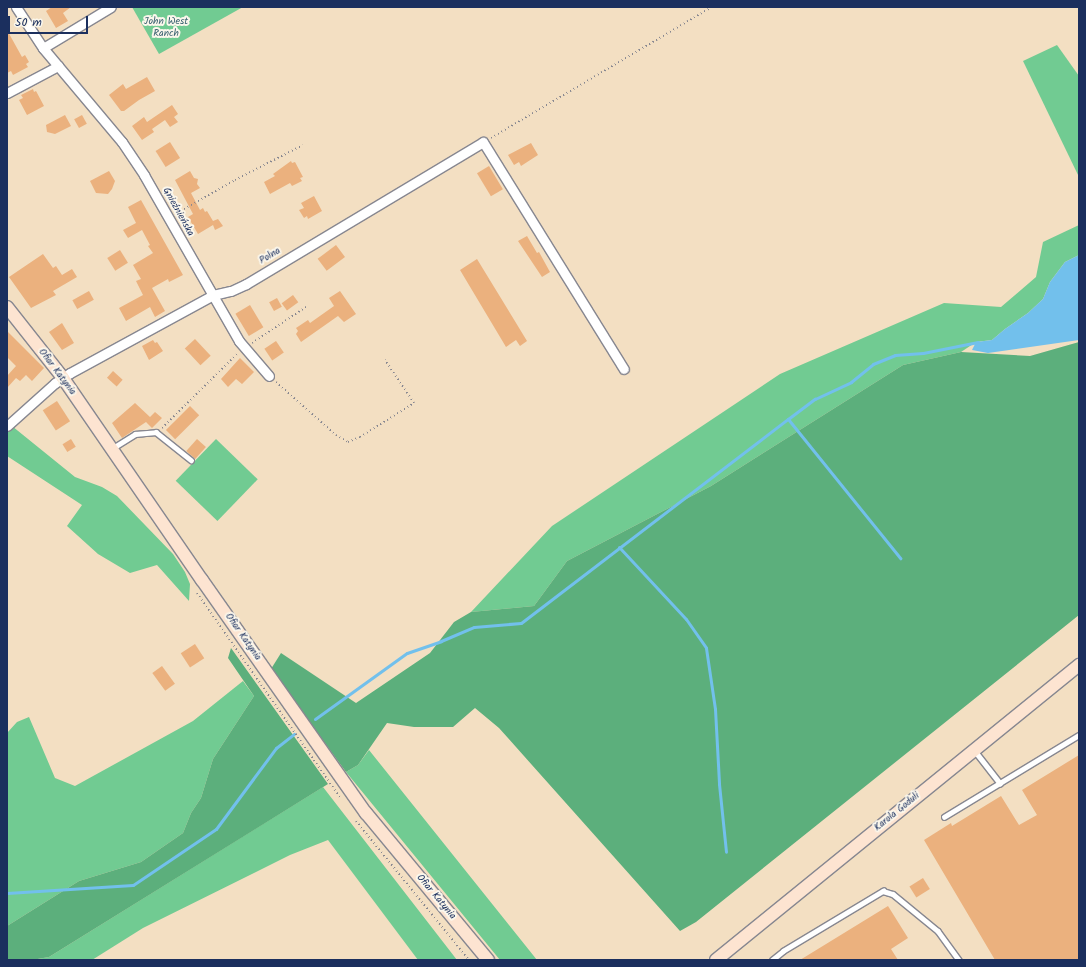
<!DOCTYPE html>
<html>
<head>
<meta charset="utf-8">
<style>
	body { margin:0 }
	#map { position:relative; width:1086px; height:967px; overflow:hidden; background:#f3dfc2; font-family:Kalam,sans-serif }
	div>[style] { position:absolute }
	[style*='--x'] { left:calc(var(--x)*1px); top:calc(var(--y)*1px); width:calc(var(--w)*1px); rotate:calc(var(--a)*1deg) }
	.green>* { inset:0; background:#71cb92; transform-origin:0 0 }
	.forest>* { inset:0; background:#5caf7c }
	.water>* { inset:0; background:#72c0ec }
	.stream>* { height:3px; margin:-1.5px; padding:0 1.5px; transform-origin:1.5px; border-radius:1.5px; background:#72c0ec }
	.building>* { inset:0; background:#ebb17e; transform-origin:0 0 }
	.path>* { height:2px; margin-top:-1px; transform-origin:0; background:repeating-linear-gradient(90deg,#878790 0 1px,transparent 0 4px) }
	.roads { filter:drop-shadow(1px 0 #878790) drop-shadow(-1px 0 #878790) drop-shadow(0 1px #878790) drop-shadow(0 -1px #878790) }
	.lane>* { height:4.5px; margin:-2.25px; padding:0 2.25px; transform-origin:2.25px; border-radius:2.25px; background:#fff }
	.street>* { height:9px; margin:-4.5px; padding:0 4.5px; transform-origin:4.5px; border-radius:4.5px; background:#fff }
	.secondary>* { height:12px; margin:-6px; padding:0 6px; transform-origin:6px; border-radius:6px; background:#fde4d1 }
	span { translate:-50% -50%; white-space:nowrap; text-align:center; line-height:1.15; -webkit-text-stroke:4px #fbf7ec; paint-order:stroke }
	.park-label { font-size:10px; color:#355e6e }
	.street-label { font-size:10px; color:#1b2f5e }
	.frame { position:absolute; inset:0; border:8px solid #1b2f5e; pointer-events:none }
	.scale { position:absolute; left:8px; top:16px; width:80px; height:18px; box-sizing:border-box; border:2px solid #1b2f5e; border-top:0; padding-left:5px; font-size:12px; line-height:14px; white-space:nowrap; color:#1b2f5e; -webkit-text-stroke:3px #fbf7ec; paint-order:stroke }
</style>
</head>
<body>
<div id="map">
	<div class="green">
		<div style="clip-path:polygon(132px 7px,243px 7px,159px 54px)"></div>
		<div style="clip-path:polygon(1057px 45px,1079px 76px,1079px 177px,1023px 61px)"></div>
		<div style="clip-path:polygon(1079px 225px,1079px 255px,1065px 262px,1050px 282px,1043px 299px,1028px 313px,1005px 329px,992px 340px,976px 342px,961px 352px,903px 365px,711px 486px,567px 561px,534px 606px,471px 612px,552px 526px,780px 374px,944px 303px,1001px 307px,1036px 277px,1043px 242px)"></div>
		<div style="clip-path:polygon(7px 422px,75px 477px,102px 487px,117px 496px,173px 554px,185px 572px,190px 584px,189px 601px,157px 565px,130px 573px,98px 554px,67px 526px,82px 505px,7px 456px)"></div>
		<div style="left:216px;top:439px;width:58px;height:58px;rotate:44deg"></div>
		<div style="clip-path:polygon(243px 681px,254px 696px,213px 759px,201px 798px,191px 813px,183px 833px,141px 862px,79px 881px,7px 926px,7px 733px,17px 722px,29px 717px,55px 778px,75px 786px,193px 721px)"></div>
		<div style="clip-path:polygon(369px 750px,537px 960px,500px 960px,346px 772px,358px 765px)"></div>
		<div style="clip-path:polygon(323px 787px,457px 960px,418px 960px,328px 840px,290px 855px,143px 928px,92px 960px,32px 960px,49px 957px)"></div>
	</div>
	<div class="forest">
		<div style="clip-path:polygon(1079px 342px,1079px 615px,696px 922px,680px 931px,499px 728px,475px 708px,453px 727px,414px 727px,387px 723px,358px 765px,346px 772px,271px 669px,281px 653px,356px 703px,430px 653px,454px 622px,471px 612px,534px 606px,567px 561px,711px 486px,903px 365px,961px 352px,1030px 356px)"></div>
		<div style="clip-path:polygon(231px 648px,328px 784px,49px 957px,32px 960px,7px 960px,7px 926px,79px 881px,141px 862px,183px 833px,191px 813px,201px 798px,213px 759px,254px 696px,228px 658px)"></div>
	</div>
	<div class="water">
		<div style="clip-path:polygon(1079px 255px,1079px 340px,988px 353px,972px 350px,976px 342px,992px 340px,1005px 329px,1028px 313px,1043px 299px,1050px 282px,1065px 262px)"></div>
	</div>
	<div class="stream">
		<div style="--x:788;--y:419;--w:179;--a:51.1"></div>
		<div style="--x:619;--y:547;--w:98;--a:47.1"></div>
		<div style="--x:686;--y:619;--w:35;--a:55"></div>
		<div style="--x:706;--y:648;--w:62;--a:81.6"></div>
		<div style="--x:715;--y:709;--w:75;--a:86.9"></div>
		<div style="--x:719;--y:784;--w:68;--a:84.1"></div>
		<div style="--x:315;--y:719;--w:113;--a:-35.7"></div>
		<div style="--x:407;--y:653;--w:36;--a:-19"></div>
		<div style="--x:441;--y:641;--w:36;--a:-23"></div>
		<div style="--x:474;--y:627;--w:47;--a:-4.9"></div>
		<div style="--x:521;--y:623;--w:336;--a:-37.4"></div>
		<div style="--x:788;--y:419;--w:34;--a:-37"></div>
		<div style="--x:815;--y:399;--w:40;--a:-25"></div>
		<div style="--x:851;--y:382;--w:28;--a:-39"></div>
		<div style="--x:873;--y:364;--w:24;--a:-22"></div>
		<div style="--x:895;--y:355;--w:28;--a:-4"></div>
		<div style="--x:923;--y:353;--w:56;--a:-11.3"></div>
		<div style="--x:7;--y:893;--w:126;--a:-3.6"></div>
		<div style="--x:133;--y:885;--w:100;--a:-34"></div>
		<div style="--x:216;--y:829;--w:101;--a:-53.5"></div>
		<div style="--x:276;--y:748;--w:23;--a:-38"></div>
	</div>
	<div class="building">
		<div style="clip-path:polygon(52px 7px,71px 7px,63px 13px,68px 21px,56px 28px,46px 11px)"></div>
		<div style="clip-path:polygon(7px 30px,22px 57px,25px 55px,29px 62px,26px 64px,28px 67px,13px 75px,11px 71px,7px 73px)"></div>
		<div style="clip-path:polygon(147px 77px,155px 91px,139px 100px,124px 111px,121px 111px,109px 95px,123px 84px,126px 89px)"></div>
		<div style="clip-path:polygon(33px 89px,34px 92px,36px 91px,44px 106px,27px 115px,19px 100px,23px 98px,21px 95px)"></div>
		<div style="clip-path:polygon(172px 105px,178px 114px,174px 117px,178px 122px,170px 127px,165px 120px,152px 129px,154px 132px,142px 140px,132px 126px,144px 117px,147px 122px)"></div>
		<div style="clip-path:polygon(65px 115px,71px 126px,55px 134px,47px 132px,46px 125px)"></div>
		<div style="left:82px;top:115px;width:10px;height:9px;rotate:61deg"></div>
		<div style="left:170px;top:142px;width:19px;height:17px;rotate:58deg"></div>
		<div style="clip-path:polygon(531px 143px,538px 155px,521px 166px,519px 162px,514px 165px,508px 155px)"></div>
		<div style="clip-path:polygon(291px 161px,292px 163px,295px 162px,303px 177px,300px 178px,302px 181px,292px 186px,290px 183px,270px 194px,264px 182px,275px 176px,273px 174px)"></div>
		<div style="left:489px;top:166px;width:27px;height:14px;rotate:59deg"></div>
		<div style="clip-path:polygon(109px 171px,115px 181px,112px 189px,108px 194px,96px 193px,90px 181px)"></div>
		<div style="clip-path:polygon(190px 171px,194px 178px,198px 179px,197px 184px,200px 188px,191px 193px,200px 210px,203px 208px,205px 212px,207px 211px,213px 221px,218px 219px,223px 226px,215px 230px,213px 225px,198px 234px,188px 217px,193px 214px,175px 180px)"></div>
		<div style="clip-path:polygon(314px 196px,322px 211px,308px 219px,307px 216px,304px 218px,299px 210px,304px 208px,301px 203px)"></div>
		<div style="clip-path:polygon(141px 200px,183px 275px,169px 282px,168px 279px,152px 288px,165px 311px,155px 317px,150px 307px,126px 321px,119px 308px,143px 295px,136px 281px,141px 279px,133px 265px,153px 253px,148px 246px,150px 245px,142px 230px,128px 238px,123px 230px,136px 223px,128px 207px)"></div>
		<div style="clip-path:polygon(527px 236px,537px 253px,539px 252px,550px 272px,542px 277px,518px 241px)"></div>
		<div style="left:336px;top:245px;width:15px;height:23px;rotate:53deg"></div>
		<div style="left:120px;top:250px;width:15px;height:15px;rotate:58deg"></div>
		<div style="clip-path:polygon(43px 254px,53px 268px,56px 266px,62px 275px,72px 269px,77px 277px,53px 291px,56px 295px,31px 308px,9px 277px)"></div>
		<div style="clip-path:polygon(477px 259px,527px 341px,520px 346px,516px 340px,506px 347px,460px 270px)"></div>
		<div style="left:89px;top:291px;width:10px;height:19px;rotate:61deg"></div>
		<div style="clip-path:polygon(340px 291px,356px 314px,344px 322px,338px 316px,301px 342px,296px 334px,298px 331px,296px 328px,308px 320px,310px 323px,334px 306px,329px 298px)"></div>
		<div style="left:293px;top:295px;width:9px;height:14px;rotate:54deg"></div>
		<div style="left:277px;top:298px;width:10px;height:9px;rotate:61deg"></div>
		<div style="left:250px;top:305px;width:26px;height:17px;rotate:59deg"></div>
		<div style="clip-path:polygon(62px 323px,74px 343px,62px 350px,49px 332px)"></div>
		<div style="clip-path:polygon(7px 331px,44px 368px,32px 381px,26px 375px,20px 381px,16px 378px,7px 388px,7px 376px,16px 366px,7px 357px)"></div>
		<div style="left:195px;top:339px;width:23px;height:14px;rotate:47deg"></div>
		<div style="clip-path:polygon(153px 340px,155px 343px,157px 342px,163px 351px,149px 360px,142px 346px)"></div>
		<div style="left:276px;top:341px;width:14px;height:14px;rotate:56deg"></div>
		<div style="clip-path:polygon(240px 358px,254px 372px,242px 384px,236px 379px,228px 387px,221px 379px)"></div>
		<div style="left:113px;top:371px;width:13px;height:9px;rotate:42deg"></div>
		<div style="left:57px;top:401px;width:24px;height:17px;rotate:57deg"></div>
		<div style="clip-path:polygon(135px 403px,150px 417px,155px 412px,162px 418px,152px 428px,146px 422px,122px 438px,112px 423px)"></div>
		<div style="left:190px;top:406px;width:13px;height:34px;rotate:45deg"></div>
		<div style="left:71px;top:439px;width:9px;height:10px;rotate:58deg"></div>
		<div style="left:197px;top:439px;width:12px;height:16px;rotate:42deg"></div>
		<div style="left:195px;top:644px;width:17px;height:17px;rotate:57deg"></div>
		<div style="left:162px;top:666px;width:22px;height:12px;rotate:54deg"></div>
		<div style="clip-path:polygon(1079px 755px,1079px 960px,995px 960px,924px 840px,951px 823px,952px 826px,1001px 796px,1019px 825px,1037px 815px,1022px 790px)"></div>
		<div style="left:923px;top:878px;width:13px;height:16px;rotate:58deg"></div>
		<div style="clip-path:polygon(888px 906px,908px 938px,891px 949px,898px 960px,800px 960px)"></div>
	</div>
	<div class="path">
		<div style="--x:491;--y:138;--w:257;--a:-30.7"></div>
		<div style="--x:177;--y:213;--w:67;--a:-29.6"></div>
		<div style="--x:235;--y:180;--w:76;--a:-27.2"></div>
		<div style="--x:252;--y:343;--w:65;--a:-33.7"></div>
		<div style="--x:276;--y:382;--w:80;--a:41.5"></div>
		<div style="--x:336;--y:435;--w:14;--a:30"></div>
		<div style="--x:348;--y:442;--w:13;--a:-23"></div>
		<div style="--x:360;--y:437;--w:64;--a:-32.2"></div>
		<div style="--x:414;--y:403;--w:52;--a:-124"></div>
		<div style="--x:162;--y:428;--w:105;--a:-44.6"></div>
		<div style="--x:197;--y:593;--w:249;--a:55"></div>
		<div style="--x:356;--y:821;--w:179;--a:50.9"></div>
	</div>
	<div class="roads">
		<div class="lane">
			<div style="--x:113;--y:448;--w:26;--a:-32"></div>
			<div style="--x:135;--y:434;--w:21;--a:-5"></div>
			<div style="--x:156;--y:432;--w:45;--a:38.7"></div>
			<div style="--x:975;--y:751;--w:41;--a:52"></div>
			<div style="--x:944;--y:817;--w:158;--a:-31.3"></div>
			<div style="--x:772;--y:960;--w:14;--a:-39"></div>
			<div style="--x:783;--y:951;--w:117;--a:-31"></div>
			<div style="--x:883;--y:891;--w:10;--a:17"></div>
			<div style="--x:893;--y:894;--w:58;--a:39.4"></div>
			<div style="--x:938;--y:931;--w:36;--a:54"></div>
		</div>
		<div class="street">
			<div style="--x:16;--y:7;--w:49;--a:56.6"></div>
			<div style="--x:43;--y:48;--w:123;--a:50"></div>
			<div style="--x:122;--y:142;--w:40;--a:56"></div>
			<div style="--x:144;--y:175;--w:191;--a:60.2"></div>
			<div style="--x:239;--y:341;--w:46;--a:49.4"></div>
			<div style="--x:43;--y:48;--w:79;--a:-31.1"></div>
			<div style="--x:7;--y:93;--w:58;--a:-27.9"></div>
			<div style="--x:7;--y:426;--w:64;--a:-41.9"></div>
			<div style="--x:55;--y:383;--w:18;--a:-34"></div>
			<div style="--x:70;--y:373;--w:163;--a:-28.6"></div>
			<div style="--x:213;--y:295;--w:18;--a:-13"></div>
			<div style="--x:231;--y:291;--w:17;--a:-25"></div>
			<div style="--x:246;--y:284;--w:276;--a:-30.9"></div>
			<div style="--x:483;--y:142;--w:267;--a:58.2"></div>
		</div>
		<div class="secondary">
			<div style="--x:7;--y:307;--w:90;--a:51.7"></div>
			<div style="--x:63;--y:378;--w:245;--a:55.5"></div>
			<div style="--x:202;--y:580;--w:285;--a:54.9"></div>
			<div style="--x:366;--y:813;--w:191;--a:50.3"></div>
			<div style="--x:716;--y:960;--w:468;--a:-39.1"></div>
		</div>
	</div>
	<div class="park-label">
		<span style="left:166px;top:27px">John West<br>Ranch</span>
	</div>
	<div class="street-label">
		<span style="left:178px;top:212px;rotate:61deg">Gnieźnieńska</span>
		<span style="left:270px;top:256px;rotate:-31deg">Polna</span>
		<span style="left:57px;top:372px;rotate:53deg">Ofiar Katynia</span>
		<span style="left:243px;top:637px;rotate:55deg">Ofiar Katynia</span>
		<span style="left:897px;top:812px;rotate:-39deg">Karola Goduli</span>
		<span style="left:436px;top:897px;rotate:50deg">Ofiar Katynia</span>
	</div>
	<div class="frame"></div>
	<div class="scale">50 m</div>
</div>
</body>
</html>
